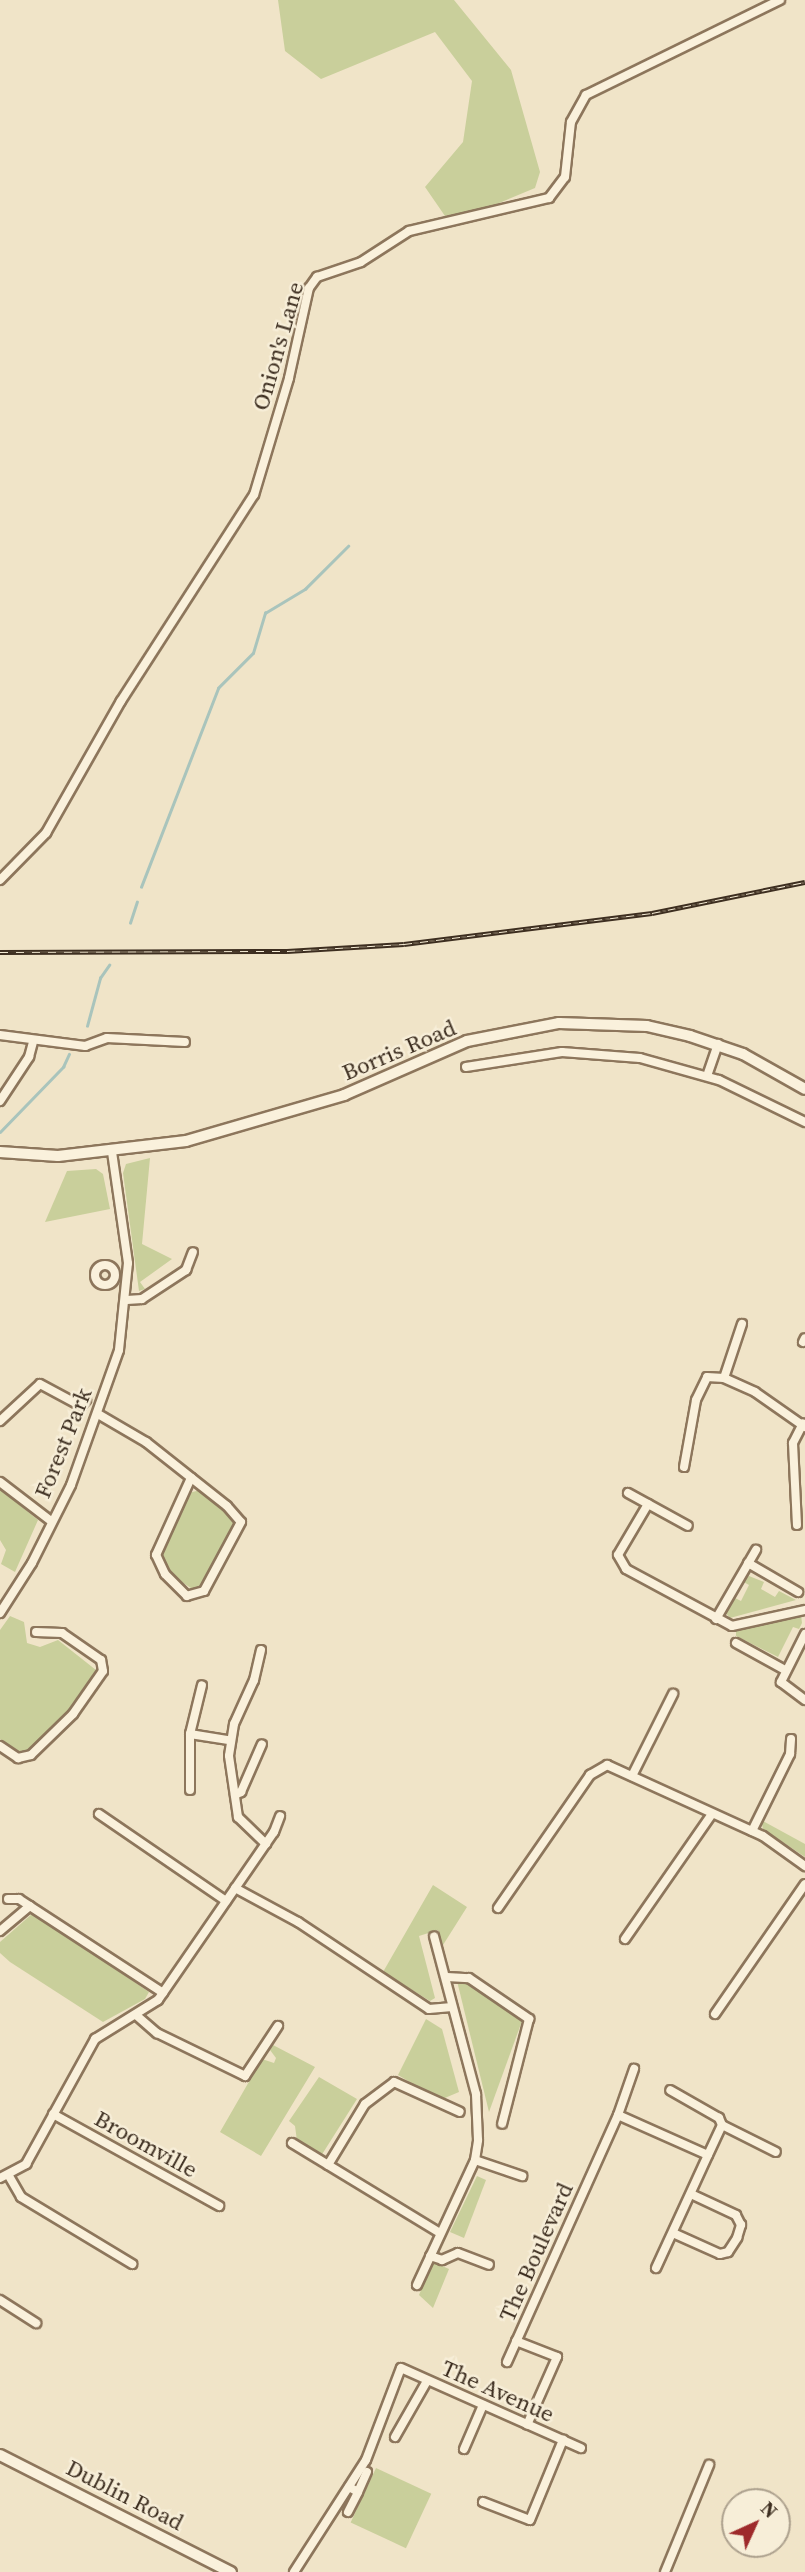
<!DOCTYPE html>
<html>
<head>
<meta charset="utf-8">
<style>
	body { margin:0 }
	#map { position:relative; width:805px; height:2572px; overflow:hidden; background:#f0e4c8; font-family:"Source Serif 4",serif }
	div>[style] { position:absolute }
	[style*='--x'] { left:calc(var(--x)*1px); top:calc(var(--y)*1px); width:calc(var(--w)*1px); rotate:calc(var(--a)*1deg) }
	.green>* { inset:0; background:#c9cf9b; transform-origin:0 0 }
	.stream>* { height:2.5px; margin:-1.25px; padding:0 1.25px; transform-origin:1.25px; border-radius:1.25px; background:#a9c4bc }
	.roads { filter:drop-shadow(2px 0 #8d765c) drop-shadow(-2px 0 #8d765c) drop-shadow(0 2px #8d765c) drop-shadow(0 -2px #8d765c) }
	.minor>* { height:8px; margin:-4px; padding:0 4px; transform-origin:4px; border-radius:4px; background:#faf1dc }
	.minor>.ring { margin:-4px; padding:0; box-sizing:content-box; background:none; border:8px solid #faf1dc; border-radius:50% }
	.tertiary>* { height:10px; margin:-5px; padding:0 5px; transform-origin:5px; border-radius:5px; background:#faf1dc }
	.secondary>* { height:10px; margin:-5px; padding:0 5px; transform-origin:5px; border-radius:5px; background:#faf1dc }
	.rail>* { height:5px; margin-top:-2.5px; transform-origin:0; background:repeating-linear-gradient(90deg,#f7eed8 0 8px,#3d2e20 0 16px); box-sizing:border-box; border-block:2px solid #3d2e20 }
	span { translate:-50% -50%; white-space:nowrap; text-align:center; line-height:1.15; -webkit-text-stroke:5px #f7eed8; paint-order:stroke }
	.street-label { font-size:23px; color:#3d2e20 }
	.north { position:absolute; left:721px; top:2488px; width:70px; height:70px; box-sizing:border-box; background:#f7eed8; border:2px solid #ada18e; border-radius:50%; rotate:45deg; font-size:19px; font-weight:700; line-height:28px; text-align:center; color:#3d2e20 }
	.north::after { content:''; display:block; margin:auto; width:24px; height:32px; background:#9e2a2b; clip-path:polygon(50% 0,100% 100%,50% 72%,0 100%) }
</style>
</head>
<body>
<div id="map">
	<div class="green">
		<div style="clip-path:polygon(278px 0,454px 0,511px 70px,540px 172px,535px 188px,492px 206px,445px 216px,425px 187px,463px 142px,472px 81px,435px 32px,321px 79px,285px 51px)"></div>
		<div style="clip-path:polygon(150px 1158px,142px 1244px,172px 1259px,140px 1282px,145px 1289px,139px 1291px,123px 1173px,126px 1164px)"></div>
		<div style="clip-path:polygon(96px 1169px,103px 1174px,110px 1209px,45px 1222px,67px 1171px)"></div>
		<div style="clip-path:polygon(0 1489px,38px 1520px,15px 1572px,1px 1564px,6px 1550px,0 1540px)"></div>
		<div style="clip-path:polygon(200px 1490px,236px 1523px,203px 1585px,194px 1590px,174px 1577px,162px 1555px,189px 1493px)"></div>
		<div style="clip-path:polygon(749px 1576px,764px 1582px,761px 1589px,775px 1597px,779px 1591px,796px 1600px,730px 1618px,725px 1612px,733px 1597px,741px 1601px,749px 1585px,742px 1581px)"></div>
		<div style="clip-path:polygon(793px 1614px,801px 1615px,802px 1623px,799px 1629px,793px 1627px,778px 1657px,736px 1636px,736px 1631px)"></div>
		<div style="clip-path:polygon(10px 1616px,24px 1622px,27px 1643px,40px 1647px,58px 1640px,96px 1670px,69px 1712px,30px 1752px,21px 1754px,0 1739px,0 1630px)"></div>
		<div style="clip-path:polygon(761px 1820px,805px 1844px,805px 1857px,763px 1829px)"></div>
		<div style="clip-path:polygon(433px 1885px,467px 1907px,443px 1945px,438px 1930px,419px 1936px,435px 1998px,430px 2001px,383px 1972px)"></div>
		<div style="clip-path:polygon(33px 1913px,149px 1992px,145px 1999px,103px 2022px,10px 1962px,0 1953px,0 1942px)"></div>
		<div style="clip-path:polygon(457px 1981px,468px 1983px,522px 2021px,489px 2112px)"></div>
		<div style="clip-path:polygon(426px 2019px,442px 2029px,459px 2092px,440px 2100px,398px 2075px)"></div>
		<div style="clip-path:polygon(273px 2045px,315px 2067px,261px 2156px,220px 2132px,262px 2059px,274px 2063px,276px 2058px,270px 2050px)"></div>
		<div style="clip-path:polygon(319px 2077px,357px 2099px,321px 2156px,297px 2141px,295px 2126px,289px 2121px)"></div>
		<div style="clip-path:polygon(477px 2176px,486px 2180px,464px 2238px,450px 2232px)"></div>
		<div style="clip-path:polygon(433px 2262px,449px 2269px,433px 2308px,419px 2295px)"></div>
		<div style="left:376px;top:2468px;width:61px;height:60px;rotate:25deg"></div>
	</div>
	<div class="stream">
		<div style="--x:141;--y:887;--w:213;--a:-68.8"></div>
		<div style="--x:218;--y:688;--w:49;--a:-45"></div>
		<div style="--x:253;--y:653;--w:42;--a:-73.3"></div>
		<div style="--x:265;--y:613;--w:47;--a:-31"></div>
		<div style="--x:305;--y:589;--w:61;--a:-45"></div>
		<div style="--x:130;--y:923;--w:22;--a:-72"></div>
		<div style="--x:87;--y:1026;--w:50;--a:-74.8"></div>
		<div style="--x:100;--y:978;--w:16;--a:-55"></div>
		<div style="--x:0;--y:1132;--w:91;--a:-45.9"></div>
		<div style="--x:63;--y:1067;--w:14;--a:-65"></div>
	</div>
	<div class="roads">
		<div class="minor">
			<div style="--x:0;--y:880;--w:66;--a:-45.6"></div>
			<div style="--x:46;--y:833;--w:152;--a:-60.4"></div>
			<div style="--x:121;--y:701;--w:245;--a:-57.2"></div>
			<div style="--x:254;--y:495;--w:122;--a:-73.3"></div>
			<div style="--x:289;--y:378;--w:92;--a:-77.5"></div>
			<div style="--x:309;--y:288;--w:14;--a:-54"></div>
			<div style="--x:317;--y:277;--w:46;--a:-18.8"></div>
			<div style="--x:361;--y:262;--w:57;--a:-32.9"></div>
			<div style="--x:409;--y:231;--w:144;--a:-13.3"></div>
			<div style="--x:549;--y:198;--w:26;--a:-53"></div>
			<div style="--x:565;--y:177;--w:55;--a:-83.8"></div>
			<div style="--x:571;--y:122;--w:31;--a:-61"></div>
			<div style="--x:586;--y:95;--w:216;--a:-26.1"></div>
			<div style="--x:0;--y:1035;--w:86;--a:7.4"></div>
			<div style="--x:85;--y:1046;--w:23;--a:-20"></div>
			<div style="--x:107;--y:1038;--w:78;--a:2.9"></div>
			<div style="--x:466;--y:1067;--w:97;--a:-8.9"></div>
			<div style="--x:562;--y:1052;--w:78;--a:4.4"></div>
			<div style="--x:640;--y:1058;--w:82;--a:15.6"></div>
			<div style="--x:719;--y:1080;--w:96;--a:26"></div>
			<div style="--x:707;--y:1076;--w:34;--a:-71"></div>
			<div style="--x:0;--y:1101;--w:53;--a:-56.6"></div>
			<div style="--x:29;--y:1057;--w:16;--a:-75"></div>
			<div class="ring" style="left:95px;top:1265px;width:12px;height:12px"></div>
			<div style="--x:127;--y:1300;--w:15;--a:-4"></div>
			<div style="--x:142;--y:1299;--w:53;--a:-33.4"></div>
			<div style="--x:186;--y:1270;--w:19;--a:-69"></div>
			<div style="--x:803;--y:1342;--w:4;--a:-63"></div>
			<div style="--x:724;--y:1378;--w:57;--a:-71.6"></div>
			<div style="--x:98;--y:1414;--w:56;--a:30.3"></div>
			<div style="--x:146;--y:1442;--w:103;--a:38.3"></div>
			<div style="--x:227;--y:1506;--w:21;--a:49"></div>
			<div style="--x:241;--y:1522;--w:78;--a:118.2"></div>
			<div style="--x:204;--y:1591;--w:18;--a:164"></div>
			<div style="--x:187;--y:1596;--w:31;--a:-135"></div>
			<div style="--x:165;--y:1574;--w:21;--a:-115"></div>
			<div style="--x:156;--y:1555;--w:85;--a:-65.6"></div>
			<div style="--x:0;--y:1421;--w:54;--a:-42.8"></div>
			<div style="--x:40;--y:1384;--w:47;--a:28.2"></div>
			<div style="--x:81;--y:1406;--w:8;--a:-50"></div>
			<div style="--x:684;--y:1467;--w:68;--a:-79.8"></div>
			<div style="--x:696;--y:1400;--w:25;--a:-64"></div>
			<div style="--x:707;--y:1377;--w:17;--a:3"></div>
			<div style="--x:724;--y:1378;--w:34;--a:24"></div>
			<div style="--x:755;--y:1392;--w:61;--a:35"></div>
			<div style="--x:0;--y:1482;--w:64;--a:37.4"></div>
			<div style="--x:628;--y:1493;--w:68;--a:28.8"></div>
			<div style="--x:648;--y:1504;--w:59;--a:120.5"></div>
			<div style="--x:618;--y:1555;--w:16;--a:60"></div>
			<div style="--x:626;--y:1569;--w:120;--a:28.3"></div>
			<div style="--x:732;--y:1626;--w:75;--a:-12.4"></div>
			<div style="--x:797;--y:1525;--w:82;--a:-92.8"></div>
			<div style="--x:793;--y:1443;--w:22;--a:-63"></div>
			<div style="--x:748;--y:1563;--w:58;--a:30.1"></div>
			<div style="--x:0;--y:1613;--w:59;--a:-57.4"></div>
			<div style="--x:32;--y:1563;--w:87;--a:-63.4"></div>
			<div style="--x:71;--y:1485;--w:143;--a:-70.4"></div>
			<div style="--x:119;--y:1350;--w:87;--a:-84.1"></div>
			<div style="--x:128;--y:1263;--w:112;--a:-98.2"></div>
			<div style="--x:716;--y:1619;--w:80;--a:-59.9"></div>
			<div style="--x:805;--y:1634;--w:54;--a:116.6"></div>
			<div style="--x:781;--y:1682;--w:30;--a:37"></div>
			<div style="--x:736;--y:1643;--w:56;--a:28.9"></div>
			<div style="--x:261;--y:1650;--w:31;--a:103"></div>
			<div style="--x:254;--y:1680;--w:48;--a:114.4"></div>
			<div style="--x:234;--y:1724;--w:32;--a:99"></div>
			<div style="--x:229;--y:1756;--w:62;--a:81.6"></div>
			<div style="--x:238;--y:1817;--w:39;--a:44"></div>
			<div style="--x:190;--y:1734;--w:39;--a:9"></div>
			<div style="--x:0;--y:1746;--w:22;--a:34"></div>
			<div style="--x:18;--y:1758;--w:13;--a:-13"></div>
			<div style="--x:31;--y:1755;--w:59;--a:-44.3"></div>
			<div style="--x:73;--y:1714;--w:52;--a:-55.1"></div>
			<div style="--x:103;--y:1671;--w:11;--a:-100"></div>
			<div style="--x:101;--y:1660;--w:47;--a:-145.3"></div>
			<div style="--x:62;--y:1633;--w:26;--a:-178"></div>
			<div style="--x:632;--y:1776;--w:92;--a:-63.4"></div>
			<div style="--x:190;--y:1790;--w:56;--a:-90"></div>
			<div style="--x:190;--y:1734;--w:50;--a:-76.2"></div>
			<div style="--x:235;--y:1795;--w:7;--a:-27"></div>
			<div style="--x:241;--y:1792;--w:52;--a:-66.4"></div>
			<div style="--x:99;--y:1814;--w:154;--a:34.4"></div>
			<div style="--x:752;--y:1831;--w:86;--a:-63.7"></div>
			<div style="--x:790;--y:1754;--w:15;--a:-86"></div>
			<div style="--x:235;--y:1888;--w:72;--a:28.4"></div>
			<div style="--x:298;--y:1922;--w:157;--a:33.6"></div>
			<div style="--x:429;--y:2009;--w:23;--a:-5"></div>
			<div style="--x:8;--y:1899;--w:11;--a:0"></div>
			<div style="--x:19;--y:1899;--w:172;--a:33.1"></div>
			<div style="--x:498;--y:1908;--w:162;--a:-55.3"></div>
			<div style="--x:590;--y:1775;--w:20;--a:-30"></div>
			<div style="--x:607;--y:1765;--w:171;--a:24.5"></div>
			<div style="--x:763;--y:1836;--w:52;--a:35.5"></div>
			<div style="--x:0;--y:1931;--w:39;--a:-40"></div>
			<div style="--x:625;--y:1939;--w:152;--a:-55.2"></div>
			<div style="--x:447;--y:1977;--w:22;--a:3"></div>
			<div style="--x:469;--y:1978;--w:73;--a:34.3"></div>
			<div style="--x:529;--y:2019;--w:108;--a:104.4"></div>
			<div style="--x:715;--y:2014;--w:158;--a:-55.3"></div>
			<div style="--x:136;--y:2015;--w:28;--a:41"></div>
			<div style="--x:157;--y:2033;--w:98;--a:26"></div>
			<div style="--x:245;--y:2076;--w:60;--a:-56.6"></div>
			<div style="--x:53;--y:2114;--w:190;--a:29"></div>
			<div style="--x:618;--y:2115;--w:98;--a:24"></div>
			<div style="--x:708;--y:2155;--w:33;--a:-65"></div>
			<div style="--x:722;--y:2125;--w:8;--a:-113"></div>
			<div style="--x:719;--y:2118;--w:56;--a:-150.3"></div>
			<div style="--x:722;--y:2125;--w:60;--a:26.6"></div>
			<div style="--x:292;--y:2143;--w:173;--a:31.3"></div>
			<div style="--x:475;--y:2160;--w:50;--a:18.8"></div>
			<div style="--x:328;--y:2165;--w:71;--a:-58.8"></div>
			<div style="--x:365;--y:2104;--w:36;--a:-37"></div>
			<div style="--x:394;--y:2082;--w:72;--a:24.4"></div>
			<div style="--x:9;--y:2176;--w:24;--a:60"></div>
			<div style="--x:21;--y:2197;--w:130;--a:31.1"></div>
			<div style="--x:0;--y:2178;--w:30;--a:-28"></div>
			<div style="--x:26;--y:2164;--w:143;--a:-61.1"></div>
			<div style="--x:95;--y:2039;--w:74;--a:-31.8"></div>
			<div style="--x:158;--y:2000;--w:204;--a:-55.4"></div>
			<div style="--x:274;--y:1832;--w:17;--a:-69"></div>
			<div style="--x:673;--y:2233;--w:51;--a:24.1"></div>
			<div style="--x:720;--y:2254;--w:8;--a:-14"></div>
			<div style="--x:728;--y:2252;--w:17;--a:-57"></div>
			<div style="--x:737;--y:2238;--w:14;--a:-73"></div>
			<div style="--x:741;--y:2225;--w:11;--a:-117"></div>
			<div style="--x:736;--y:2215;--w:50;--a:-155"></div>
			<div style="--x:430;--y:2256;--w:13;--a:18"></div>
			<div style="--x:442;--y:2260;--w:17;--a:-24"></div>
			<div style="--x:458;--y:2253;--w:33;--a:21"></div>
			<div style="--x:656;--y:2268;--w:124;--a:-65.3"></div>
			<div style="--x:417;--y:2285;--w:138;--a:-65.1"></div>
			<div style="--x:475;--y:2160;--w:20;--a:-81"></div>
			<div style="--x:478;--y:2140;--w:46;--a:-92.5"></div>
			<div style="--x:476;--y:2094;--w:163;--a:-104.9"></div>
			<div style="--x:0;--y:2300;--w:43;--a:32.6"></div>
			<div style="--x:516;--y:2341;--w:44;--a:21.3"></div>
			<div style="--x:557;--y:2357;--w:74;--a:113.8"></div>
			<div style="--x:507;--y:2362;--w:271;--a:-65.8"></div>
			<div style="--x:618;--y:2115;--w:49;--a:-70.8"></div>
			<div style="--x:395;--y:2437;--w:64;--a:-60.3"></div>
			<div style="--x:464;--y:2449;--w:48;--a:-66.6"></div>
			<div style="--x:349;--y:2487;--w:10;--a:29"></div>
			<div style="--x:358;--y:2492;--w:22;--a:-66"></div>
			<div style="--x:483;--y:2502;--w:50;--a:21"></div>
			<div style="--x:530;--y:2520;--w:87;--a:-67.6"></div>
			<div style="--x:348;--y:2512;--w:22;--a:-63"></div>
			<div style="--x:294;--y:2572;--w:133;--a:-57.3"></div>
			<div style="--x:366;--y:2460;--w:98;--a:-69.2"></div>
			<div style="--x:401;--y:2368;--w:197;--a:24"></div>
			<div style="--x:665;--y:2572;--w:116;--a:-67.6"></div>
		</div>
		<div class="tertiary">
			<div style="--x:0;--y:1152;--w:58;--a:3.9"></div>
			<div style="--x:58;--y:1156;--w:129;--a:-6.7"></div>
			<div style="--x:186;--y:1141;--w:165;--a:-16.2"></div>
			<div style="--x:344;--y:1095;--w:134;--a:-23.7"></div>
			<div style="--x:467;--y:1041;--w:94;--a:-11.1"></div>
			<div style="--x:559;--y:1023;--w:88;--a:2"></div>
			<div style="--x:647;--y:1026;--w:44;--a:13.1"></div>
			<div style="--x:690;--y:1036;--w:56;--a:18.8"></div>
			<div style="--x:743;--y:1054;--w:71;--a:29.4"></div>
		</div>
		<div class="secondary">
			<div style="--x:0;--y:2455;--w:259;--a:26.9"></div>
		</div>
	</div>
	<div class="rail">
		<div style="--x:0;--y:952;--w:287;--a:-0.2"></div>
		<div style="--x:287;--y:951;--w:117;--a:-3.4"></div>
		<div style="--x:404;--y:944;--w:250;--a:-7.1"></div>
		<div style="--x:652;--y:913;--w:156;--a:-11.5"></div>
	</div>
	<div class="street-label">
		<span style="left:278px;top:346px;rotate:-74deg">Onion's Lane</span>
		<span style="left:399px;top:1050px;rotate:-23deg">Borris Road</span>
		<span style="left:63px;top:1443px;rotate:-68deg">Forest Park</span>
		<span style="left:146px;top:2144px;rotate:29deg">Broomville</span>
		<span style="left:536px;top:2252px;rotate:-66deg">The Boulevard</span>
		<span style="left:498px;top:2391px;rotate:24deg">The Avenue</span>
		<span style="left:125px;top:2495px;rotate:27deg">Dublin Road</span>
	</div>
	<div class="north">N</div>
</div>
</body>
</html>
